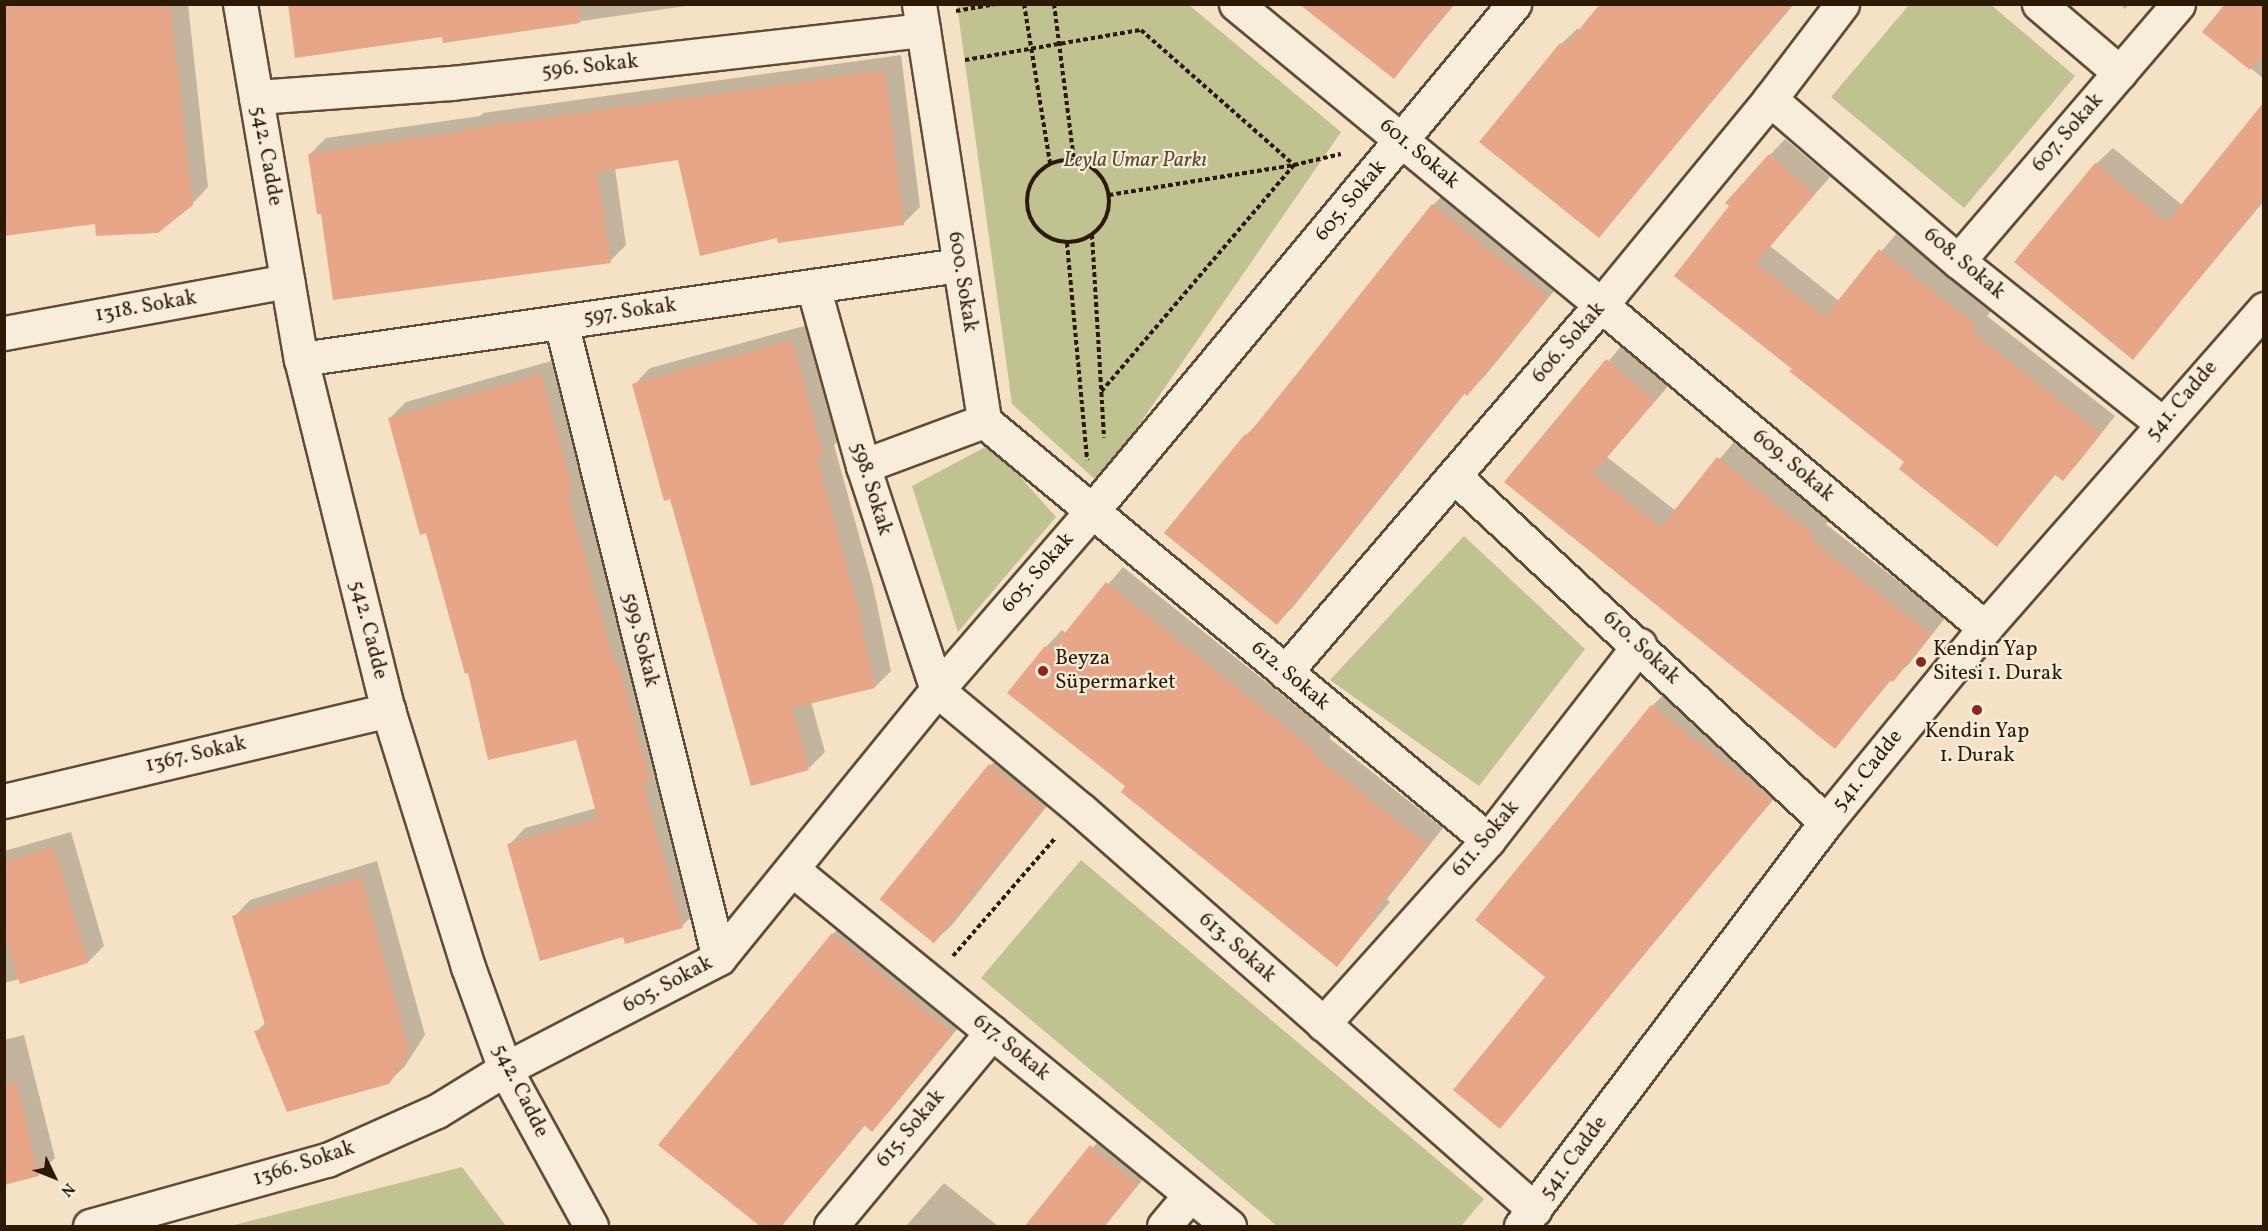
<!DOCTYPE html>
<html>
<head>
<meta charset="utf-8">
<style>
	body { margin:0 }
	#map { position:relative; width:2268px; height:1231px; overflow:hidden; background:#f5e2c6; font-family:Vollkorn,serif }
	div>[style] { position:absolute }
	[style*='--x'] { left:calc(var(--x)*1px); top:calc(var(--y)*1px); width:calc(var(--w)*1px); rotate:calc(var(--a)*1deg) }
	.green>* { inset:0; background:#c1c291 }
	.shadow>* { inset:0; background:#0003 }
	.building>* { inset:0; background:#e7a687; transform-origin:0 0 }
	.path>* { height:4px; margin-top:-2px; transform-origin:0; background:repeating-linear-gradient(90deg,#2e1906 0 4.5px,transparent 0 7.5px) }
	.path>.ring { margin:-2px; padding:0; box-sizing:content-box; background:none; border:4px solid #2e1906; border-radius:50% }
	.roads { filter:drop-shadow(2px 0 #604b36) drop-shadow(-2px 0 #604b36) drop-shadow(0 2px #604b36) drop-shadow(0 -2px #604b36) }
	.minor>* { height:33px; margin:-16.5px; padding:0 16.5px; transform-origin:16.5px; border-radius:16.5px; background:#f8ecda }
	.tertiary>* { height:33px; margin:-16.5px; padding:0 16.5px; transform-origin:16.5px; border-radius:16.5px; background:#f8ecda }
	.dots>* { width:16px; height:16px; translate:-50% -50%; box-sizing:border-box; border:3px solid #f8ecda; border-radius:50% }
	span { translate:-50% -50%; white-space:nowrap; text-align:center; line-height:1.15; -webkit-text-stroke:4.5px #f8ecda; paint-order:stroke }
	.street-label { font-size:21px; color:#2e1906 }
	.park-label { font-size:21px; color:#5a4c30; font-style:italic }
	.poi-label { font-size:21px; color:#2e1906 }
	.left { translate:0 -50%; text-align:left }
	.frame { position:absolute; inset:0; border:6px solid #2e1906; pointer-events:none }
	.north { position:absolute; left:24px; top:1147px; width:60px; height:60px; -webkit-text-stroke:4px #f8ecda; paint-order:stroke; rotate:133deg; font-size:16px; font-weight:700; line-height:24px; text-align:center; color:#2e1906 }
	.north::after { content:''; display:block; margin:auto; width:21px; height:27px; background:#2e1906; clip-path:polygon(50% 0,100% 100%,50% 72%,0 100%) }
</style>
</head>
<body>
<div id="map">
	<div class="green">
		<div style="clip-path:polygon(957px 5px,1189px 5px,1341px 132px,1099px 483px,1012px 404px)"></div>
		<div style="clip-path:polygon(1909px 5px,1991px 5px,2075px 76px,1964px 208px,1831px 97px)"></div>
		<div style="clip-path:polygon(991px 444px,1056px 517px,958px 632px,912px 486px)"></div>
		<div style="clip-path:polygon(1464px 536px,1585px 649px,1479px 786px,1330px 680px)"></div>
		<div style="clip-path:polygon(1081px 860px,1484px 1199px,1461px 1226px,1277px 1226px,981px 978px)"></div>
		<div style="clip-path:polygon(462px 1167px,506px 1226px,230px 1226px)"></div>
	</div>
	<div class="shadow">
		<div style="clip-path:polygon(4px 4px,188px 4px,208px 187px,192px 204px,96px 222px)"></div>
		<div style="clip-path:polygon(289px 4px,700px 4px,444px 41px,444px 35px)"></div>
		<div style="clip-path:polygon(1304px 4px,1455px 4px,1394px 77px)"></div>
		<div style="clip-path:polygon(1601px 4px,1794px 4px,1599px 236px,1561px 44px,1578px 28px,1580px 31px)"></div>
		<div style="clip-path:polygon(2120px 4px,2129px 4px,2125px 9px)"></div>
		<div style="clip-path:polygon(2264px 4px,2264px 79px,2205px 31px)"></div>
		<div style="clip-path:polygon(901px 55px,920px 207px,903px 224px,778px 236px,679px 159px,615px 168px,626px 245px,610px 261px,323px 212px,310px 154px,326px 138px,480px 116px,483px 113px)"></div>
		<div style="clip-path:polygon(2264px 104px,2264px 201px,2133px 358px,2096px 164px,2113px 148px,2182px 205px)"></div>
		<div style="clip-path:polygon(1785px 139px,1830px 177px,1770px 246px,1839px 301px,1896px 234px,1992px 310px,1987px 316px,2115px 416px,2078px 463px,2063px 479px,2056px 474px,1997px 545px,1906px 462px,1794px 368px,1676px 276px,1770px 155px)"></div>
		<div style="clip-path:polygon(1449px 189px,1563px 280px,1484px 377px,1467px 394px,1466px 392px,1293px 607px,1277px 623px,1246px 435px,1262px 419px,1433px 205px)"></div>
		<div style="clip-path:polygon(808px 325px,840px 439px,834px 445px,873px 586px,891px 671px,875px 687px,811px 702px,825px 752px,809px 768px,671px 497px,634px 385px,650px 368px)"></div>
		<div style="clip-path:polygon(1623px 344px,1670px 384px,1607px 457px,1676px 511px,1734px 442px,1830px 518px,1826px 524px,1945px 618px,1909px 664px,1892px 679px,1835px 747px,1507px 481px)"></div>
		<div style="clip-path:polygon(558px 359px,698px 910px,682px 926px,509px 845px,525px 828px,597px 808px,578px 738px,469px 671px,390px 418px,406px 402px)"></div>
		<div style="clip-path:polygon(1123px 567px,1332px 735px,1329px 738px,1443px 828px,1387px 899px,1390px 902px,1337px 965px,1127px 786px,1046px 647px,1062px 630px,1066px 634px)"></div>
		<div style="clip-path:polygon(1669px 689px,1787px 783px,1500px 1127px,1547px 977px,1478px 920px,1652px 706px)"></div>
		<div style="clip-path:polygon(1007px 749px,1059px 791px,952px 925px,935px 941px,883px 900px,991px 765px)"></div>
		<div style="clip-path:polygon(71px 832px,104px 946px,88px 962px,4px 983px,4px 851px)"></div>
		<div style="clip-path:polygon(377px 861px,425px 1035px,405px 1066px,388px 1083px,256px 1032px,266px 1022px,234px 917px,250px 900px)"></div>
		<div style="clip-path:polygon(850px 918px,968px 1016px,888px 1113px,872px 1130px,866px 1124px,781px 1226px,660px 1145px,833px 934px)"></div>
		<div style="clip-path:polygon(24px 1035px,55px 1158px,38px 1175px,4px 1183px,4px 1040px)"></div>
		<div style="clip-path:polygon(1108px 1130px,1153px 1167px,1105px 1226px,1026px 1226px)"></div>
		<div style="clip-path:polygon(944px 1183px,998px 1226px,906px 1226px)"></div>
	</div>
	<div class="building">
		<div style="clip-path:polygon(4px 4px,170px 4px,193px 205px,158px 233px,96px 236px,95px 224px,4px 236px)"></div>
		<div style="clip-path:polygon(288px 4px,579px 4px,580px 23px,443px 43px,442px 37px,295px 58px)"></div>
		<div style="clip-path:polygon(1299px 4px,1453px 4px,1394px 79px)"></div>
		<div style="clip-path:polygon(1600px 4px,1792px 4px,1599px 238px,1479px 142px,1560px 43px,1565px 47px)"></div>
		<div style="clip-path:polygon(2225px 4px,2264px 4px,2264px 54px,2250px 70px,2202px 32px)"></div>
		<div style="clip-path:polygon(885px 70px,904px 225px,778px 243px,777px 238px,700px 256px,678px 160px,597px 172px,611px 263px,333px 300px,321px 214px,317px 214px,308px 154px,466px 131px,465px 129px)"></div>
		<div style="clip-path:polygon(2264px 102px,2264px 199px,2133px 360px,2014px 262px,2095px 163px,2167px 222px)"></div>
		<div style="clip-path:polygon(1769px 154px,1815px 194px,1756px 263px,1825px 317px,1879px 249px,1977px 326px,1972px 332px,2101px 433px,2063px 481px,2054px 474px,1997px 547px,1899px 469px,1904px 462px,1789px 371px,1792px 369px,1674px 276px,1729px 206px,1725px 203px)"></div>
		<div style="clip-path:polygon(1432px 204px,1548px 297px,1467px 396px,1464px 393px,1277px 625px,1164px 533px,1245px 434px,1247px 436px)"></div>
		<div style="clip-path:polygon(792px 340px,824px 457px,817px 459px,857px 603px,875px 688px,792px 708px,809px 770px,751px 786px,670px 499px,664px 501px,632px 384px)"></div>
		<div style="clip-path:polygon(1606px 359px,1655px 401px,1593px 474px,1661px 527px,1717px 457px,1815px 535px,1811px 540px,1931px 634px,1893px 682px,1890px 680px,1835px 749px,1504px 482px)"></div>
		<div style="clip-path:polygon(541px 374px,573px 491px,567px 493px,615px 665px,619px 664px,650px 781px,643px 783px,683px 928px,625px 944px,623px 937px,540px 961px,507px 844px,598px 819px,576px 740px,488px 760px,468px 673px,465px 674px,426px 533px,420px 535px,388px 418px)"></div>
		<div style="clip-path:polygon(1106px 582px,1317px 752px,1314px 755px,1428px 845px,1371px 916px,1375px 919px,1337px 967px,1121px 792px,1125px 786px,1007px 693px,1045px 646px,1051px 650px)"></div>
		<div style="clip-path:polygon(1651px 705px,1772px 800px,1500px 1129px,1453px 1090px,1545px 977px,1475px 920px)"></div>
		<div style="left:989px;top:764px;width:70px;height:174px;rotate:39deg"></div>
		<div style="clip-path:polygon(54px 847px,88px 963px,20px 984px,4px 932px,4px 862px)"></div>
		<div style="clip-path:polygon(361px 877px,410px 1053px,389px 1084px,287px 1112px,254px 1031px,266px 1028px,232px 916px)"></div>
		<div style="clip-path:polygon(832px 933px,953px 1033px,872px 1132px,864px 1125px,781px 1227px,761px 1227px,658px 1145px)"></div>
		<div style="clip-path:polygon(16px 1082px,39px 1176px,4px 1185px,4px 1084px)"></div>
		<div style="clip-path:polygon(1090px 1145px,1138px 1184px,1103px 1227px,1024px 1227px)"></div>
	</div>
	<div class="path">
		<div style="--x:1024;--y:4;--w:161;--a:80.7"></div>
		<div style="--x:1054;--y:4;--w:157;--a:82.7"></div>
		<div style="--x:956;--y:11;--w:39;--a:-10"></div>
		<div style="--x:965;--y:60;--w:179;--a:-9.7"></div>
		<div style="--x:1141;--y:30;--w:204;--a:41.4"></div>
		<div style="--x:1294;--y:165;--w:298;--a:130.4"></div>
		<div class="ring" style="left:1027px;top:160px;width:78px;height:78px"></div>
		<div style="--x:1109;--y:195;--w:187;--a:-9.2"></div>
		<div style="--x:1294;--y:165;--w:48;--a:-13.2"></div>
		<div style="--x:1092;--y:235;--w:203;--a:86.6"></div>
		<div style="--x:1067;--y:243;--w:218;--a:84.7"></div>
		<div style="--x:953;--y:956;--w:157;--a:-49.1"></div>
	</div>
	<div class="roads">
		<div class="minor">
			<div style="--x:919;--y:4;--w:422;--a:81.1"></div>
			<div style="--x:984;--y:421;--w:655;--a:39.74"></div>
			<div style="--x:1236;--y:4;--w:473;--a:39.5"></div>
			<div style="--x:1601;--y:305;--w:502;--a:40.07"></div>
			<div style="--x:2039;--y:4;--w:106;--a:40.4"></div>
			<div style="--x:256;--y:97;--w:196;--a:-4.1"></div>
			<div style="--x:451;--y:83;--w:475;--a:-6.4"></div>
			<div style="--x:1770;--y:99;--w:248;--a:40.8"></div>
			<div style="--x:1958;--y:261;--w:260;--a:38.5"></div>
			<div style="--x:1958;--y:261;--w:338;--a:-49.4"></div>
			<div style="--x:813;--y:286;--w:187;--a:74.5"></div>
			<div style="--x:863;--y:466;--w:236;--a:71.7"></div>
			<div style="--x:937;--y:690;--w:186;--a:39.8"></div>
			<div style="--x:1080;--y:809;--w:606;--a:41.39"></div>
			<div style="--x:561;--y:322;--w:655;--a:76.05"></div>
			<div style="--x:4;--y:333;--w:288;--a:-10.4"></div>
			<div style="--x:301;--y:359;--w:665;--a:-8.13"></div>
			<div style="--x:863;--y:466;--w:129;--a:-20.4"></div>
			<div style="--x:1454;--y:476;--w:508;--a:42.93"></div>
			<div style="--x:1285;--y:672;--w:484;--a:-49.3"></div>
			<div style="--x:1601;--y:305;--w:266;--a:-50.6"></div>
			<div style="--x:1770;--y:99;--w:119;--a:-52.8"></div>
			<div style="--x:4;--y:801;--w:395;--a:-13.3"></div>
			<div style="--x:793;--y:870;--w:563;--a:39.23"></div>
			<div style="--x:1323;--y:1024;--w:247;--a:-48.1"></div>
			<div style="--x:1488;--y:840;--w:247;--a:-52.2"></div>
			<div style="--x:90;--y:1226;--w:246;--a:-15.6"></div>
			<div style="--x:327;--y:1160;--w:120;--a:-24"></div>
			<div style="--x:437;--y:1111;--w:80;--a:-31.7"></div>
			<div style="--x:505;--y:1069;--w:241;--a:-27.4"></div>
			<div style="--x:719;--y:958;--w:345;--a:-50.9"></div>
			<div style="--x:937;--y:690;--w:237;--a:-49.1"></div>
			<div style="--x:1092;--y:511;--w:660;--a:-50.23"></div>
			<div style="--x:831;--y:1226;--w:252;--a:-50.3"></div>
			<div style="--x:1164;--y:1226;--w:40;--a:-50"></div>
		</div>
		<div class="tertiary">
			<div style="--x:240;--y:4;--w:360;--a:80.3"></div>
			<div style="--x:301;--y:359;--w:362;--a:76.1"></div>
			<div style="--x:388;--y:710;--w:269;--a:72.7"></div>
			<div style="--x:468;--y:967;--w:109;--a:70.1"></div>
			<div style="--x:505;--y:1069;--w:179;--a:61.3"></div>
			<div style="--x:1521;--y:1226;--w:506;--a:-52.95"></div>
			<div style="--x:1826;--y:822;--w:251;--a:-50.7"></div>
			<div style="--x:1985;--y:628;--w:424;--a:-48.8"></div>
		</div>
	</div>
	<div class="dots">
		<div style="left:1921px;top:662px;background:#8f2418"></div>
		<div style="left:1043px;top:671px;background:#8f2418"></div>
		<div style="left:1977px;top:710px;background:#8f2418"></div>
	</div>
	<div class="street-label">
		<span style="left:590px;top:67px;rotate:-6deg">596. Sokak</span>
		<span style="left:2068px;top:133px;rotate:-49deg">607. Sokak</span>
		<span style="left:1419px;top:154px;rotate:40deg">601. Sokak</span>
		<span style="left:266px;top:156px;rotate:80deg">542. Cadde</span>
		<span style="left:1351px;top:201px;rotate:-50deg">605. Sokak</span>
		<span style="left:1964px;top:264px;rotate:40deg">608. Sokak</span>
		<span style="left:962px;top:282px;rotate:81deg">600. Sokak</span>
		<span style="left:146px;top:307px;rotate:-10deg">1318. Sokak</span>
		<span style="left:630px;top:312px;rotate:-8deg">597. Sokak</span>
		<span style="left:1569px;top:343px;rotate:-49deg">606. Sokak</span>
		<span style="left:2182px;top:401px;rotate:-49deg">541. Cadde</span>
		<span style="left:1793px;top:466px;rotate:40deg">609. Sokak</span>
		<span style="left:871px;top:489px;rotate:73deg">598. Sokak</span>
		<span style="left:1038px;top:573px;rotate:-49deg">605. Sokak</span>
		<span style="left:368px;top:630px;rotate:76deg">542. Cadde</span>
		<span style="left:640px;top:640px;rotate:76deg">599. Sokak</span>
		<span style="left:1641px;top:648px;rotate:43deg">610. Sokak</span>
		<span style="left:1290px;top:676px;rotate:40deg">612. Sokak</span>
		<span style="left:196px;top:755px;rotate:-13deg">1367. Sokak</span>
		<span style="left:1868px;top:771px;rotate:-51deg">541. Cadde</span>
		<span style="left:1486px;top:839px;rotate:-50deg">611. Sokak</span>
		<span style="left:1237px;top:948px;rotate:41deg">613. Sokak</span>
		<span style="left:668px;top:985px;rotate:-28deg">605. Sokak</span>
		<span style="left:1011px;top:1048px;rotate:39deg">617. Sokak</span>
		<span style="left:520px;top:1091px;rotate:64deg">542. Cadde</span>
		<span style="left:911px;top:1129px;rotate:-50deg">615. Sokak</span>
		<span style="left:1574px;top:1158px;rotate:-53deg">541. Cadde</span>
		<span style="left:304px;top:1164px;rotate:-18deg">1366. Sokak</span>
	</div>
	<div class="park-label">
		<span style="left:1135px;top:161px">Leyla Umar Parkı</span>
	</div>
	<div class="poi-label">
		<span class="left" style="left:1933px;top:662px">Kendin Yap<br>Sitesi 1. Durak</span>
		<span class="left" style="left:1055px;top:671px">Beyza<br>Süpermarket</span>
		<span style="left:1977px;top:744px">Kendin Yap<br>1. Durak</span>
	</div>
	<div class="frame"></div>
	<div class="north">N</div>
</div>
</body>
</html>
